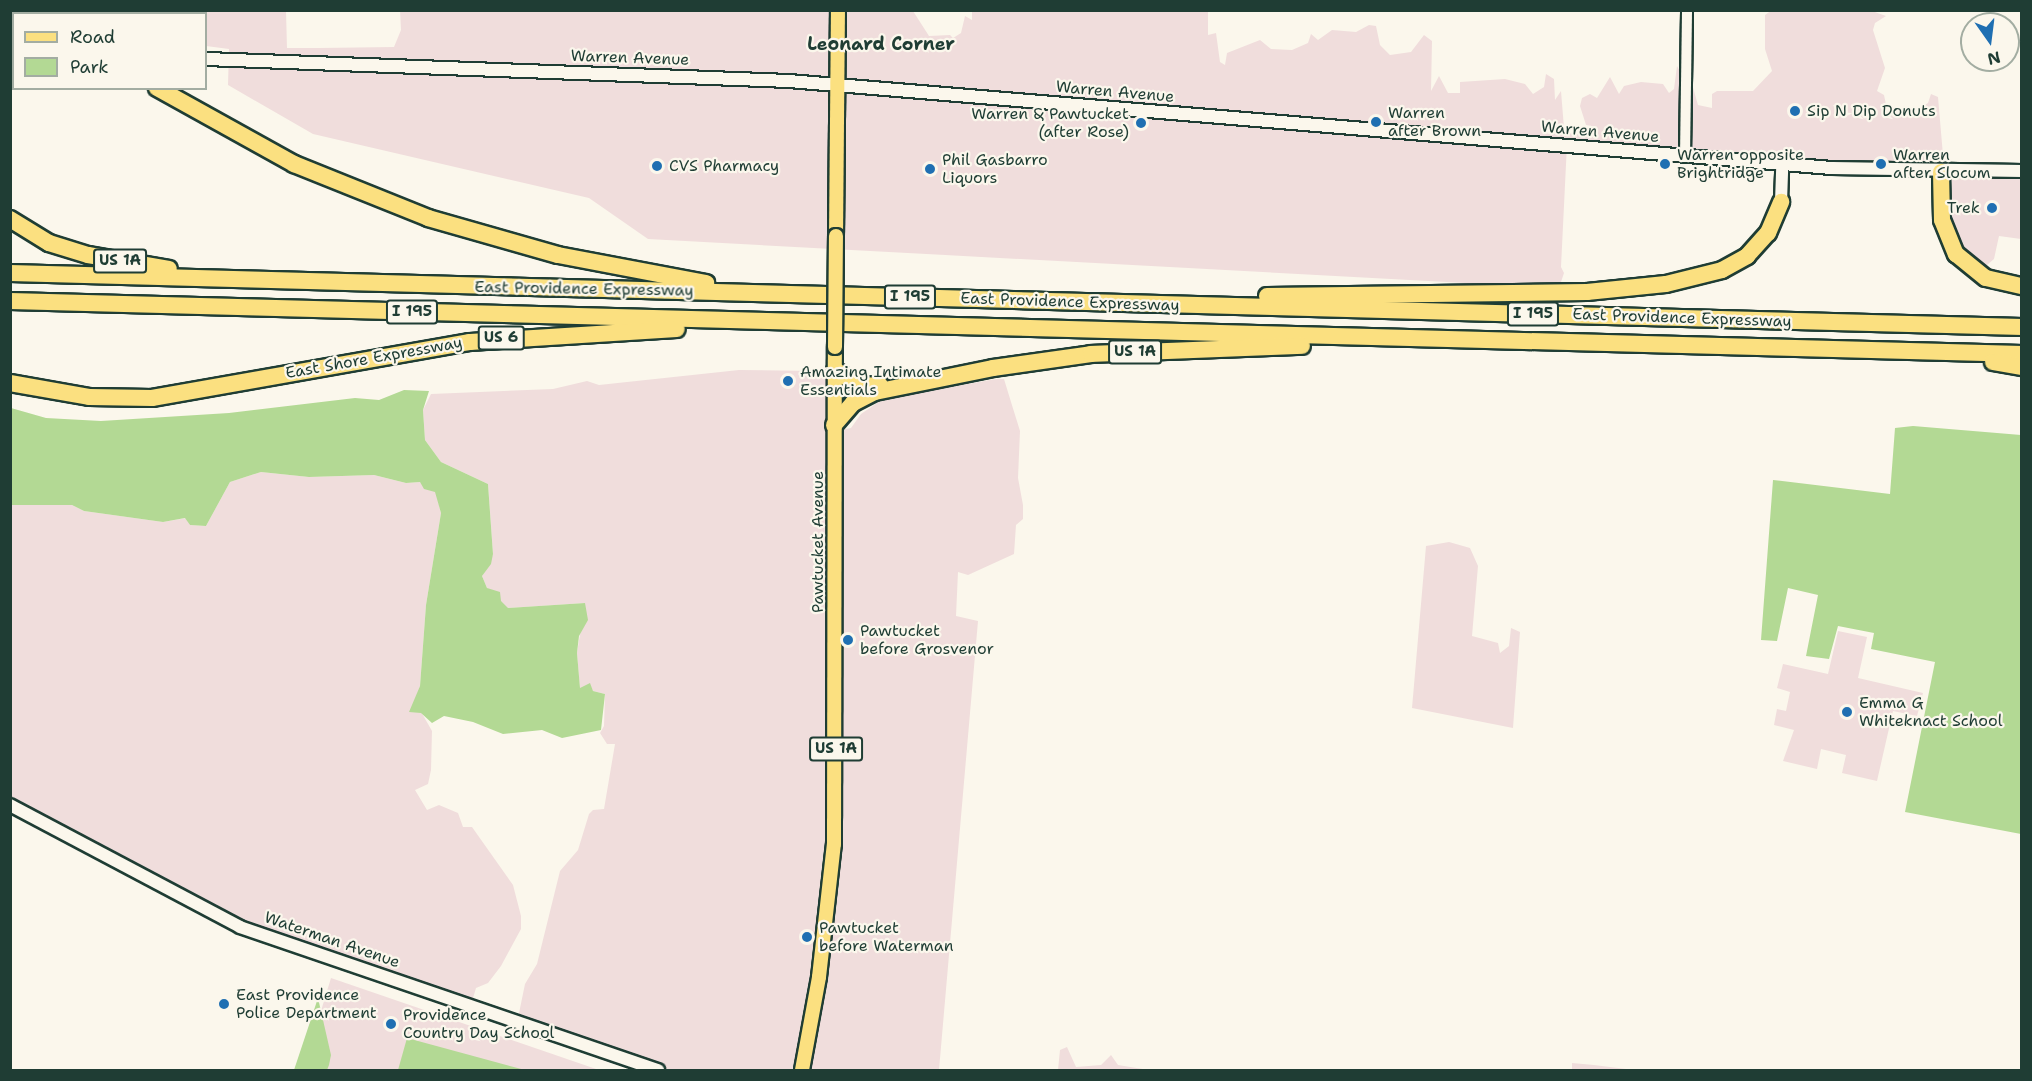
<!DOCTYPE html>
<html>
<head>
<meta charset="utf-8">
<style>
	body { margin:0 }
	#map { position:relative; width:2032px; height:1081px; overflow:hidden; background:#fbf7ec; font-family:"Shantell Sans",sans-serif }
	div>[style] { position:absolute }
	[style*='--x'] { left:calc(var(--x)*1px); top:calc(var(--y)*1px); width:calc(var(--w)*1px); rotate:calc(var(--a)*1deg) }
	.built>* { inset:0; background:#f0dddc }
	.green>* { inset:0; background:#b3d994 }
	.roads { filter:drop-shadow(2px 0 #1f3d34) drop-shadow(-2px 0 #1f3d34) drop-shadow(0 2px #1f3d34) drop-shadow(0 -2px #1f3d34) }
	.tertiary>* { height:10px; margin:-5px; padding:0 5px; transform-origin:5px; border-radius:5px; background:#fbf7ec }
	.secondary>* { height:12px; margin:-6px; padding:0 6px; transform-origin:6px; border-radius:6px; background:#fbf7ec }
	.primary>* { height:14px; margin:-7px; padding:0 7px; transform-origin:7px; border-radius:7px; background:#fbe080 }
	.motorway>* { height:16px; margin:-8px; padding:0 8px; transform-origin:8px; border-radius:8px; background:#fbe080 }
	.bridges { filter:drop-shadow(2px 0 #1f3d34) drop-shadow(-2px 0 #1f3d34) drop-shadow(0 2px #1f3d34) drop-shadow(0 -2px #1f3d34) }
	.primary-bridge>* { height:14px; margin:-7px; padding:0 7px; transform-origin:7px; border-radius:7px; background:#fbe080 }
	.dots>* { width:16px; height:16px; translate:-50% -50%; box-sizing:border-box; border:3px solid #fbf7ec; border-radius:50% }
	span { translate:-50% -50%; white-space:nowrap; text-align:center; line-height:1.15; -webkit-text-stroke:4.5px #fbf7ec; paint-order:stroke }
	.shield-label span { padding:2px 4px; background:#fbf7ec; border:2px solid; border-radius:4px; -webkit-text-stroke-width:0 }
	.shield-label { font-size:15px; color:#1f3d34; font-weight:700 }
	.street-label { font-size:16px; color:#1f3d34 }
	.poi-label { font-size:16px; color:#1f3d34 }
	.left { translate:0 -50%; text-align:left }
	.right { translate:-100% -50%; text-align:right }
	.neighbourhood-label { font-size:18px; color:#1f3d34; font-weight:700 }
	.frame { position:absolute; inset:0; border:12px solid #1f3d34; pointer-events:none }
	.legend { position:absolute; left:12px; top:12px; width:195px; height:78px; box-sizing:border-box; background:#fbf7ec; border:2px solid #a3ada2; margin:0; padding:8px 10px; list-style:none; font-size:18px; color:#1f3d34 }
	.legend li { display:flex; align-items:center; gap:12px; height:30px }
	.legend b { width:30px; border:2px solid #a3ada2 }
	.north { position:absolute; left:1960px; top:12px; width:60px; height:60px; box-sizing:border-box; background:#fbf7ec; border:2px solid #a3ada2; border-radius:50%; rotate:166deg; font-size:16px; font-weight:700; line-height:24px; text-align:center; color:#1f3d34 }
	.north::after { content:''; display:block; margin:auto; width:21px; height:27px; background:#1f6fb2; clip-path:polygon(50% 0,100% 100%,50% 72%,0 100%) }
</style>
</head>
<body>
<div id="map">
	<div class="built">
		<div style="clip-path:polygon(400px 10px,913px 11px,929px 36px,950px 35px,953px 38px,961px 33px,965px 16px,972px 20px,972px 11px,1208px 11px,1208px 35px,1216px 33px,1220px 62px,1225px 65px,1227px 53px,1260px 40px,1271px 49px,1292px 50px,1308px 43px,1311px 34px,1318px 40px,1332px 30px,1356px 32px,1369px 25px,1376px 26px,1380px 45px,1390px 55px,1411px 52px,1424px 35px,1432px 41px,1431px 91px,1439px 76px,1448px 93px,1460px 93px,1460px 82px,1505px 79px,1525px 84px,1533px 94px,1544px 87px,1546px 74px,1554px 79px,1555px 100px,1561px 91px,1564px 128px,1569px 133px,1585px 135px,1597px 127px,1586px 125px,1580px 106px,1582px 98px,1590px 94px,1597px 98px,1610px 77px,1619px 94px,1624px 86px,1641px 82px,1663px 84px,1669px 93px,1674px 89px,1677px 66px,1689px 88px,1692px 84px,1698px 105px,1712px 108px,1712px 94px,1717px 91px,1753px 91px,1772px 71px,1765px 49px,1765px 15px,1772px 10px,1872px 11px,1886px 16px,1875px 23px,1873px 30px,1885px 68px,1877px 91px,1884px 95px,1888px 114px,1896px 116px,1907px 108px,1915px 111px,1928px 103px,1931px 94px,1938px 97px,1944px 167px,1911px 169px,1567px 144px,1561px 267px,1564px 273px,1559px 288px,648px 239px,589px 198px,313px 134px,228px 85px,229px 49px,206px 46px,206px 14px,122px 11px,286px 11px,287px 48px,319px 48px,394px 47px,401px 30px)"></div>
		<div style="clip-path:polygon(2021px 167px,2021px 239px,1999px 236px,1994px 259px,1980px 271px,1965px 260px,1948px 224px,1943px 169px)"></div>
		<div style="clip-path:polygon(739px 370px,814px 371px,834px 376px,834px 431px,851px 428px,861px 414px,883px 399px,996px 379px,1004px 379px,1011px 402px,1020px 431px,1018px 478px,1023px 505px,1023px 519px,1016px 525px,1014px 554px,968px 575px,958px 572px,956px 616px,978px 621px,939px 1070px,655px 1070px,518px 1018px,525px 984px,537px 964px,560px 871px,578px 850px,589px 814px,593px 810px,604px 809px,615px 744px,607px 744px,600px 733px,604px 726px,605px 694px,593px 691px,589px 684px,580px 689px,577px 653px,585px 603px,507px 608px,487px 588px,482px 576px,493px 554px,488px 484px,441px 462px,425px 440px,423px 410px,431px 394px,553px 389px,587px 381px,599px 385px)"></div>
		<div style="clip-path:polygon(261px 472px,309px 477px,374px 475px,406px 483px,420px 482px,436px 492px,441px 513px,426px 605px,420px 686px,415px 701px,432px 731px,431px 770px,428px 784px,415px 790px,427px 810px,439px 805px,458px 813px,463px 827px,472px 827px,513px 885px,521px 916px,521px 929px,501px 966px,488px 983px,476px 988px,471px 1005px,195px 905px,11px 803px,11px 505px,72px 505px,84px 511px,163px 522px,186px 518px,190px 525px,206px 526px,230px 482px)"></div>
		<div style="clip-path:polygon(1449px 542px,1470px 548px,1478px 566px,1472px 636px,1498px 643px,1500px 653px,1509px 646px,1511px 628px,1520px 632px,1513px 728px,1412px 708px,1426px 546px)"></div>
		<div style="clip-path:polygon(1838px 631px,1867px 637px,1858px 678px,1923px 693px,1917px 716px,1893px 711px,1877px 781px,1842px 773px,1846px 755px,1821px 749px,1817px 769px,1783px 761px,1794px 730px,1774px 725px,1777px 709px,1786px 711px,1790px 692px,1777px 688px,1783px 664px,1828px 674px)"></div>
		<div style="clip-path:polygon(331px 978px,599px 1070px,303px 1070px)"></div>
		<div style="clip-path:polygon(1067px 1047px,1076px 1067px,1101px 1065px,1111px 1055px,1118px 1065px,1149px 1070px,1058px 1070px,1060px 1050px)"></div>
		<div style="clip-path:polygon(1572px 1063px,1594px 1065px,1634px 1070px,1572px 1070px)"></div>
	</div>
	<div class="green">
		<div style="clip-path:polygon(404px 390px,429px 391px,423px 410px,425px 440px,441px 462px,488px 484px,493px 554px,491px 564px,482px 576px,487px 588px,500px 592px,501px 601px,508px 608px,585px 603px,588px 620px,579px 636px,577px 653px,580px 688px,590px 683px,593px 691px,605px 694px,601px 730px,562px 738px,542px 730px,503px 734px,473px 722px,444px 716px,432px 723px,421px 713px,409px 712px,420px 686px,426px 605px,441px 513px,435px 492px,424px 489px,420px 482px,406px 483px,374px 475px,309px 477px,261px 472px,230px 482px,206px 526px,190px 525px,185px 518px,163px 522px,84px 511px,72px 505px,11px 505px,11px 408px,46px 418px,101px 421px,229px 413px,355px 398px,379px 400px)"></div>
		<div style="clip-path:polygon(1913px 426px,2021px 435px,2021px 834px,1905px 812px,1935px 662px,1871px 649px,1874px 633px,1838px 626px,1829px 659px,1806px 656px,1818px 595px,1788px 588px,1777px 641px,1761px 640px,1773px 480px,1890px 494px,1895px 428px)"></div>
		<div style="clip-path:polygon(318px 998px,331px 1055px,329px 1065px,327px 1070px,294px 1070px)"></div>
		<div style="clip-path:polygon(407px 1038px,525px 1070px,398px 1070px)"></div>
	</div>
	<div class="roads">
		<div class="tertiary">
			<div style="--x:1685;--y:156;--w:146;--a:-89.2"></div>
		</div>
		<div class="secondary">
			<div style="--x:10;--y:36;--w:4;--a:0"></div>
			<div style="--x:206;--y:59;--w:583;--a:2.16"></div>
			<div style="--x:789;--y:81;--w:1047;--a:4.77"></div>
			<div style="--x:1832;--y:168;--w:190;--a:0.9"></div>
			<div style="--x:1781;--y:202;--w:38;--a:-88"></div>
			<div style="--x:10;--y:805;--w:260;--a:27.9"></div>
			<div style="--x:240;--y:927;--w:442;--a:18.9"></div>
		</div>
		<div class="primary">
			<div style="--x:836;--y:236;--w:226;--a:-89.5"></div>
			<div style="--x:802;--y:1070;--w:95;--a:-79.6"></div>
			<div style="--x:819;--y:977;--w:134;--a:-83.6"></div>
			<div style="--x:834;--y:844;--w:497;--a:-89.9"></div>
		</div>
		<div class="motorway">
			<div style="--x:45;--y:10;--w:6;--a:45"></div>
			<div style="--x:157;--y:88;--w:157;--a:29"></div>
			<div style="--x:294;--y:164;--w:144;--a:21.9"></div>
			<div style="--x:428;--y:218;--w:135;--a:15.9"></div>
			<div style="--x:558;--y:255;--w:151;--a:10.7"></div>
			<div style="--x:1941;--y:172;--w:48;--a:88.8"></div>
			<div style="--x:1942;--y:220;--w:37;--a:68"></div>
			<div style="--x:1956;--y:254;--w:38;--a:39"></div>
			<div style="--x:1986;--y:278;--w:37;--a:13"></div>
			<div style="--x:10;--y:219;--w:46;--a:31.6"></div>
			<div style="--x:49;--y:243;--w:41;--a:17.1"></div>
			<div style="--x:88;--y:255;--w:82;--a:9.8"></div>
			<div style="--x:10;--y:273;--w:2013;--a:1.54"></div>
			<div style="--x:1267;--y:296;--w:320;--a:-0.7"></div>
			<div style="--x:1587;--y:292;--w:79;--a:-5.8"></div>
			<div style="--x:1666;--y:284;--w:58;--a:-14"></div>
			<div style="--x:1722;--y:270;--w:29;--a:-29"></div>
			<div style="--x:1747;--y:256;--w:31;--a:-48"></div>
			<div style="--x:1768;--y:233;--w:34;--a:-67"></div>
			<div style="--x:10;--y:301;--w:2013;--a:1.51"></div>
			<div style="--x:1993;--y:362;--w:29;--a:10"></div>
			<div style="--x:835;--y:370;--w:30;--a:33"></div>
			<div style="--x:860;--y:386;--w:20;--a:-3"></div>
			<div style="--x:10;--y:383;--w:80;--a:10"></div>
			<div style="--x:89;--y:397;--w:63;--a:0.9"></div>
			<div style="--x:152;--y:398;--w:323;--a:-10"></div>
			<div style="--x:470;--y:342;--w:207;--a:-3.6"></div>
			<div style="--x:834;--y:425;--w:29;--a:-49"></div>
			<div style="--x:853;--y:403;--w:25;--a:-27"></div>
			<div style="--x:875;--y:392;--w:120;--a:-11.5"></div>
			<div style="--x:993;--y:368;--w:99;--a:-8.1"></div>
			<div style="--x:1091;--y:354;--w:211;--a:-2.2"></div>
		</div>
	</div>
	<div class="bridges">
		<div class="primary-bridge">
			<div style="--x:835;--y:347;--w:111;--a:-89.5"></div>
		</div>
	</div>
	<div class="dots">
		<div style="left:1795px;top:111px;background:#1f6fb2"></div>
		<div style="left:1376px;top:122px;background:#1f6fb2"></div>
		<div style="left:1141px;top:123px;background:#1f6fb2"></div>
		<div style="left:1665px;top:164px;background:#1f6fb2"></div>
		<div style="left:1881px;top:164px;background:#1f6fb2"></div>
		<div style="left:657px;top:166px;background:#1f6fb2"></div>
		<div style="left:930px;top:169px;background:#1f6fb2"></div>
		<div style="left:1992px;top:208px;background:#1f6fb2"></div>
		<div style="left:788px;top:381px;background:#1f6fb2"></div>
		<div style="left:848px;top:640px;background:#1f6fb2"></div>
		<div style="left:1847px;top:712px;background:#1f6fb2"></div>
		<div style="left:807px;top:937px;background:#1f6fb2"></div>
		<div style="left:224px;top:1004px;background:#1f6fb2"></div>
		<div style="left:391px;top:1024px;background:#1f6fb2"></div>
	</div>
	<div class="shield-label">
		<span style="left:120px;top:261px">US 1A</span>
		<span style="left:910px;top:297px">I 195</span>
		<span style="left:412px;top:312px">I 195</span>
		<span style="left:1533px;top:314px">I 195</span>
		<span style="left:501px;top:338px">US 6</span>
		<span style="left:1135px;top:352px">US 1A</span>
		<span style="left:836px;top:749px">US 1A</span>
	</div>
	<div class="street-label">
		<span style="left:630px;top:58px;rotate:2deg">Warren Avenue</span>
		<span style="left:1115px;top:92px;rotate:5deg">Warren Avenue</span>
		<span style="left:1600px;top:132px;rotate:5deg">Warren Avenue</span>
		<span style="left:584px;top:289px;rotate:1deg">East Providence Expressway</span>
		<span style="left:1070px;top:302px;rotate:2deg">East Providence Expressway</span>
		<span style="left:1682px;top:318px;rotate:2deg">East Providence Expressway</span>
		<span style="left:374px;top:358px;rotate:-10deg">East Shore Expressway</span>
		<span style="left:818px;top:542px;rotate:-90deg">Pawtucket Avenue</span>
		<span style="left:332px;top:940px;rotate:19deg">Waterman Avenue</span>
	</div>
	<div class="poi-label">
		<span class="left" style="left:1807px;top:111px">Sip N Dip Donuts</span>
		<span class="left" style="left:1388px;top:122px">Warren<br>after Brown</span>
		<span class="right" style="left:1129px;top:123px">Warren &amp; Pawtucket<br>(after Rose)</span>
		<span class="left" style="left:1677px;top:164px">Warren opposite<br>Brightridge</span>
		<span class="left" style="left:1893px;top:164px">Warren<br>after Slocum</span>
		<span class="left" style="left:942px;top:169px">Phil Gasbarro<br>Liquors</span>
		<span class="left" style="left:669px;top:166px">CVS Pharmacy</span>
		<span class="right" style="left:1980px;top:208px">Trek</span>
		<span class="left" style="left:800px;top:381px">Amazing Intimate<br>Essentials</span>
		<span class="left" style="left:860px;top:640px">Pawtucket<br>before Grosvenor</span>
		<span class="left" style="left:1859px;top:712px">Emma G<br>Whiteknact School</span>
		<span class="left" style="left:819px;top:937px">Pawtucket<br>before Waterman</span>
		<span class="left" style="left:236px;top:1004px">East Providence<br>Police Department</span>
		<span class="left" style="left:403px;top:1024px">Providence<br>Country Day School</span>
	</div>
	<div class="neighbourhood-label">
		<span style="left:881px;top:44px">Leonard Corner</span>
	</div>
	<div class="frame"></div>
	<ul class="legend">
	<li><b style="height:8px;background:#fbe080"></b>Road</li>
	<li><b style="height:16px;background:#b3d994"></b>Park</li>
	</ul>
	<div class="north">N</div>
</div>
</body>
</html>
